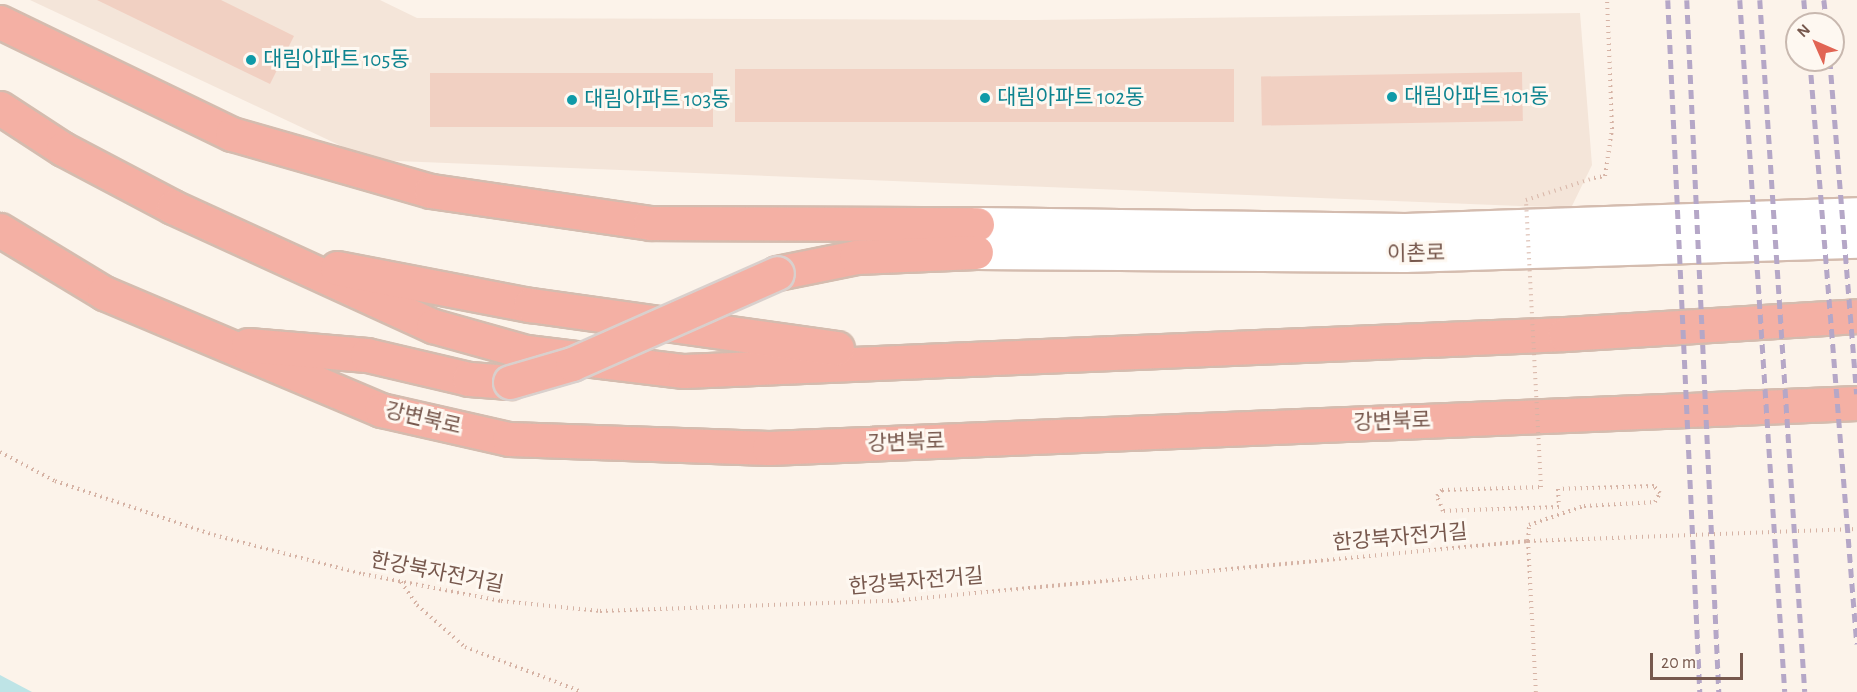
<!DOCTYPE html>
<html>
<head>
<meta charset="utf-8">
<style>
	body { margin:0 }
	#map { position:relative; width:1857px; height:692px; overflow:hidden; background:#fcf3ea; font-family:"Alegreya Sans","Noto Sans KR",sans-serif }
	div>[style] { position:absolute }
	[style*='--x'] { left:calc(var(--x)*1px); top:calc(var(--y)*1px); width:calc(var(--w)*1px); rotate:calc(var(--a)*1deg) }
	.residential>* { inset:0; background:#f4e5d9 }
	.water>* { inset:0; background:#bee4e6 }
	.building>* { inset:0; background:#f1d0c2; transform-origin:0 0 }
	.path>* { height:4px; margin-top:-2px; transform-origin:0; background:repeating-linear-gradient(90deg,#d6b3a5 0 1.5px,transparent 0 6px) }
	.roads { filter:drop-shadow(2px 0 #d4bcaf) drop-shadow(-2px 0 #d4bcaf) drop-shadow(0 2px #d4bcaf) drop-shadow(0 -2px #d4bcaf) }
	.secondary>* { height:33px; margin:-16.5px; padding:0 16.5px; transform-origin:16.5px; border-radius:16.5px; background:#fff }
	.highway>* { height:33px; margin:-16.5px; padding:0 16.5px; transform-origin:16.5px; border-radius:16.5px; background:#f4b0a4 }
	.rail>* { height:4.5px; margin-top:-2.25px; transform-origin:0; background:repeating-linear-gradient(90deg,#b5a7c7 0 9px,transparent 0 15px) }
	.path-bridge>* { height:4px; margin-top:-2px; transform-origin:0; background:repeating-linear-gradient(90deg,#d6b3a5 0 1.5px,transparent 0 6px) }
	.bridges { filter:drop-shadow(2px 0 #d9d0cd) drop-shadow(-2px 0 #d9d0cd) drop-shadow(0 2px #d9d0cd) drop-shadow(0 -2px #d9d0cd) }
	.highway-bridge>* { height:33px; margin:-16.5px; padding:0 16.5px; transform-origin:16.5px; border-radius:16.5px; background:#f4b0a4 }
	.dots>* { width:16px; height:16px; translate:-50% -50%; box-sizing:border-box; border:3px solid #fef8f1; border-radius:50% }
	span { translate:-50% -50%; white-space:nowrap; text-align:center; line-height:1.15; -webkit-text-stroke:6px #fef8f1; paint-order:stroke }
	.culture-label { font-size:21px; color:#0d838f }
	.left { translate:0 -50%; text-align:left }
	.street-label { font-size:21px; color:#77584d }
	.north { position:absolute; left:1785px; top:12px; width:60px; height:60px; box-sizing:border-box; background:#fef8f1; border:2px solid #c8b8af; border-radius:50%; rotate:315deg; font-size:16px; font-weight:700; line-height:24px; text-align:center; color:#77584d }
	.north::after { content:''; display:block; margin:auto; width:21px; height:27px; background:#e16554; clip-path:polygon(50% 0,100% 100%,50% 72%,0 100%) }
	.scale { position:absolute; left:1650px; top:653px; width:93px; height:27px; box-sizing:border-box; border:3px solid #77584d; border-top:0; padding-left:8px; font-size:18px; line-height:21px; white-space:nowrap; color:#77584d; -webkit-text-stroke:4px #fef8f1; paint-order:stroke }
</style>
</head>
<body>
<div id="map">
	<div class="residential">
		<div style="clip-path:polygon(30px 0,380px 0,417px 18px,1034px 20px,1580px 13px,1592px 165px,1571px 208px,371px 160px)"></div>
	</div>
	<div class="water">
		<div style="clip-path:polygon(0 675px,32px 692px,0 692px)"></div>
	</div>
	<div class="building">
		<div style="clip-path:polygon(97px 0,221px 0,294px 36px,270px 84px)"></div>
		<div style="left:1234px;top:69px;width:53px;height:499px;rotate:90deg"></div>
		<div style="left:1522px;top:72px;width:49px;height:261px;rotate:89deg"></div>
		<div style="left:713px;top:73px;width:54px;height:283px;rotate:90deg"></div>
	</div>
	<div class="path">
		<div style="--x:1594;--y:178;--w:11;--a:-10"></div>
		<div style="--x:1605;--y:176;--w:48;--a:-81.5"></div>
		<div style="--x:1612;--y:129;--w:129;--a:-92.2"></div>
		<div style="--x:0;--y:452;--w:62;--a:27.8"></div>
		<div style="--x:55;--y:481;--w:168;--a:18.8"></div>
		<div style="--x:214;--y:535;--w:154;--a:14.7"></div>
		<div style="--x:363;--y:574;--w:141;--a:11.1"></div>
		<div style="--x:501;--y:601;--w:100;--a:5.8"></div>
		<div style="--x:600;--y:611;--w:291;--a:-2"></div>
		<div style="--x:891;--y:601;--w:640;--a:-5.38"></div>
		<div style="--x:1528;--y:541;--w:329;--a:-2.1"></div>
		<div style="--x:1528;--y:541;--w:151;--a:87"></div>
		<div style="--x:401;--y:582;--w:28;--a:55"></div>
		<div style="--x:417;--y:605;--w:64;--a:41.2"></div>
		<div style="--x:465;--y:647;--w:125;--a:21"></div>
	</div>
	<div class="roads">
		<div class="secondary">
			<div style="--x:977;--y:224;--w:428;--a:0.8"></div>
			<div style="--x:1405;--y:230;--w:452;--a:-2"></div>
			<div style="--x:976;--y:252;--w:428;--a:0.4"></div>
			<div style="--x:1404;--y:255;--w:453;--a:-1.8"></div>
		</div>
		<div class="highway">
			<div style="--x:0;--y:22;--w:258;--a:25.8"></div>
			<div style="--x:232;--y:134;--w:207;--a:16"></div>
			<div style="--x:431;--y:191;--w:221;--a:8.3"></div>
			<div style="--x:650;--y:223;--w:327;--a:0.2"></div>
			<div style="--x:0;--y:108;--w:75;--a:33.1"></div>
			<div style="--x:63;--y:149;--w:124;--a:27.8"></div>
			<div style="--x:173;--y:207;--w:286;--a:24.6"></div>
			<div style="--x:433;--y:326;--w:97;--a:15.6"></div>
			<div style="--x:526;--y:352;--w:159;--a:6.9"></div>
			<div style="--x:684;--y:371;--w:882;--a:-2.4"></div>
			<div style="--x:1565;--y:334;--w:293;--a:-3.5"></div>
			<div style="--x:0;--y:230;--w:122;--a:31.2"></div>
			<div style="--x:104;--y:293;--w:301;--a:22.9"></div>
			<div style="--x:381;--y:410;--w:131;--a:12.8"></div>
			<div style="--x:509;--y:439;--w:260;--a:2"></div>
			<div style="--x:769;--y:448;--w:1089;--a:-2.37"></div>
			<div style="--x:337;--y:268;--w:197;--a:10.9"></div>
			<div style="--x:530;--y:305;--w:310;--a:8"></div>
			<div style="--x:777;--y:273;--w:81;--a:-11.4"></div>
			<div style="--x:856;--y:257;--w:120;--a:-2.4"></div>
			<div style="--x:248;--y:345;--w:119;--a:4.8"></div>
			<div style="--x:367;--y:355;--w:105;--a:13.2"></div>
			<div style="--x:469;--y:379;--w:41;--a:4.2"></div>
		</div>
	</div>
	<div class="rail">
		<div style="--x:1668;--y:0;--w:693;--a:87.35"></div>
		<div style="--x:1687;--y:0;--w:693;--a:87.35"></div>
		<div style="--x:1740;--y:0;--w:693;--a:86.28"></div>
		<div style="--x:1760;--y:0;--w:693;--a:86.28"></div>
		<div style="--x:1804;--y:0;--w:24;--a:85"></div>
		<div style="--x:1824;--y:0;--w:24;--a:83"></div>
		<div style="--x:1810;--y:60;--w:586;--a:85.4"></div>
		<div style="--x:1830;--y:60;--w:335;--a:85.4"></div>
	</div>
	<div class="path-bridge">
		<div style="--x:1528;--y:541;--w:16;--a:-86"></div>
		<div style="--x:1529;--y:525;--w:58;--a:-19.1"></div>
		<div style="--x:1584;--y:506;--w:71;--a:-3.2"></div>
		<div style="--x:1655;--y:502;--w:10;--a:-61"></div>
		<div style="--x:1660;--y:493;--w:9;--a:-131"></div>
		<div style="--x:1654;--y:486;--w:96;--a:178.2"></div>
		<div style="--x:1558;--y:489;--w:18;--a:87"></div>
		<div style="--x:1559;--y:507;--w:116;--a:178"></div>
		<div style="--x:1443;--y:511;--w:16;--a:-112"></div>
		<div style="--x:1437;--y:496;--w:8;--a:-50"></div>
		<div style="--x:1442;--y:490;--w:99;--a:-1.7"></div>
		<div style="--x:1541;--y:487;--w:287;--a:-93"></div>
		<div style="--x:1526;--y:200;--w:71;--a:-17.9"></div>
	</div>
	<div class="bridges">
		<div class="highway-bridge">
			<div style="--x:510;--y:382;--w:65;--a:-16.2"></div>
			<div style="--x:572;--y:364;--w:224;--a:-23.9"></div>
		</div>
	</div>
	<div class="dots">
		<div style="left:251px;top:60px;background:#0f9aa8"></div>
		<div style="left:1392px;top:97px;background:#0f9aa8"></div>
		<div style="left:985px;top:98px;background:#0f9aa8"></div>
		<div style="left:572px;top:100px;background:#0f9aa8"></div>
	</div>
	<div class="culture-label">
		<span class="left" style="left:263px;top:60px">대림아파트 105동</span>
		<span class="left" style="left:1404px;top:97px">대림아파트 101동</span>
		<span class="left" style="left:997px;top:98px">대림아파트 102동</span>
		<span class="left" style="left:584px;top:100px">대림아파트 103동</span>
	</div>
	<div class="street-label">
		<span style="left:1416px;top:254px;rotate:-1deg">이촌로</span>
		<span style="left:423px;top:419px;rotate:13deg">강변북로</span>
		<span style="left:1392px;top:422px;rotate:-2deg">강변북로</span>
		<span style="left:906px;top:443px;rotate:-2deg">강변북로</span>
		<span style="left:1400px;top:538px;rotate:-5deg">한강북자전거길</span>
		<span style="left:437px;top:573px;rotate:11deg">한강북자전거길</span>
		<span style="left:916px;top:582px;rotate:-5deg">한강북자전거길</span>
	</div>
	<div class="north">N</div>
	<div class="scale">20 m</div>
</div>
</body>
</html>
